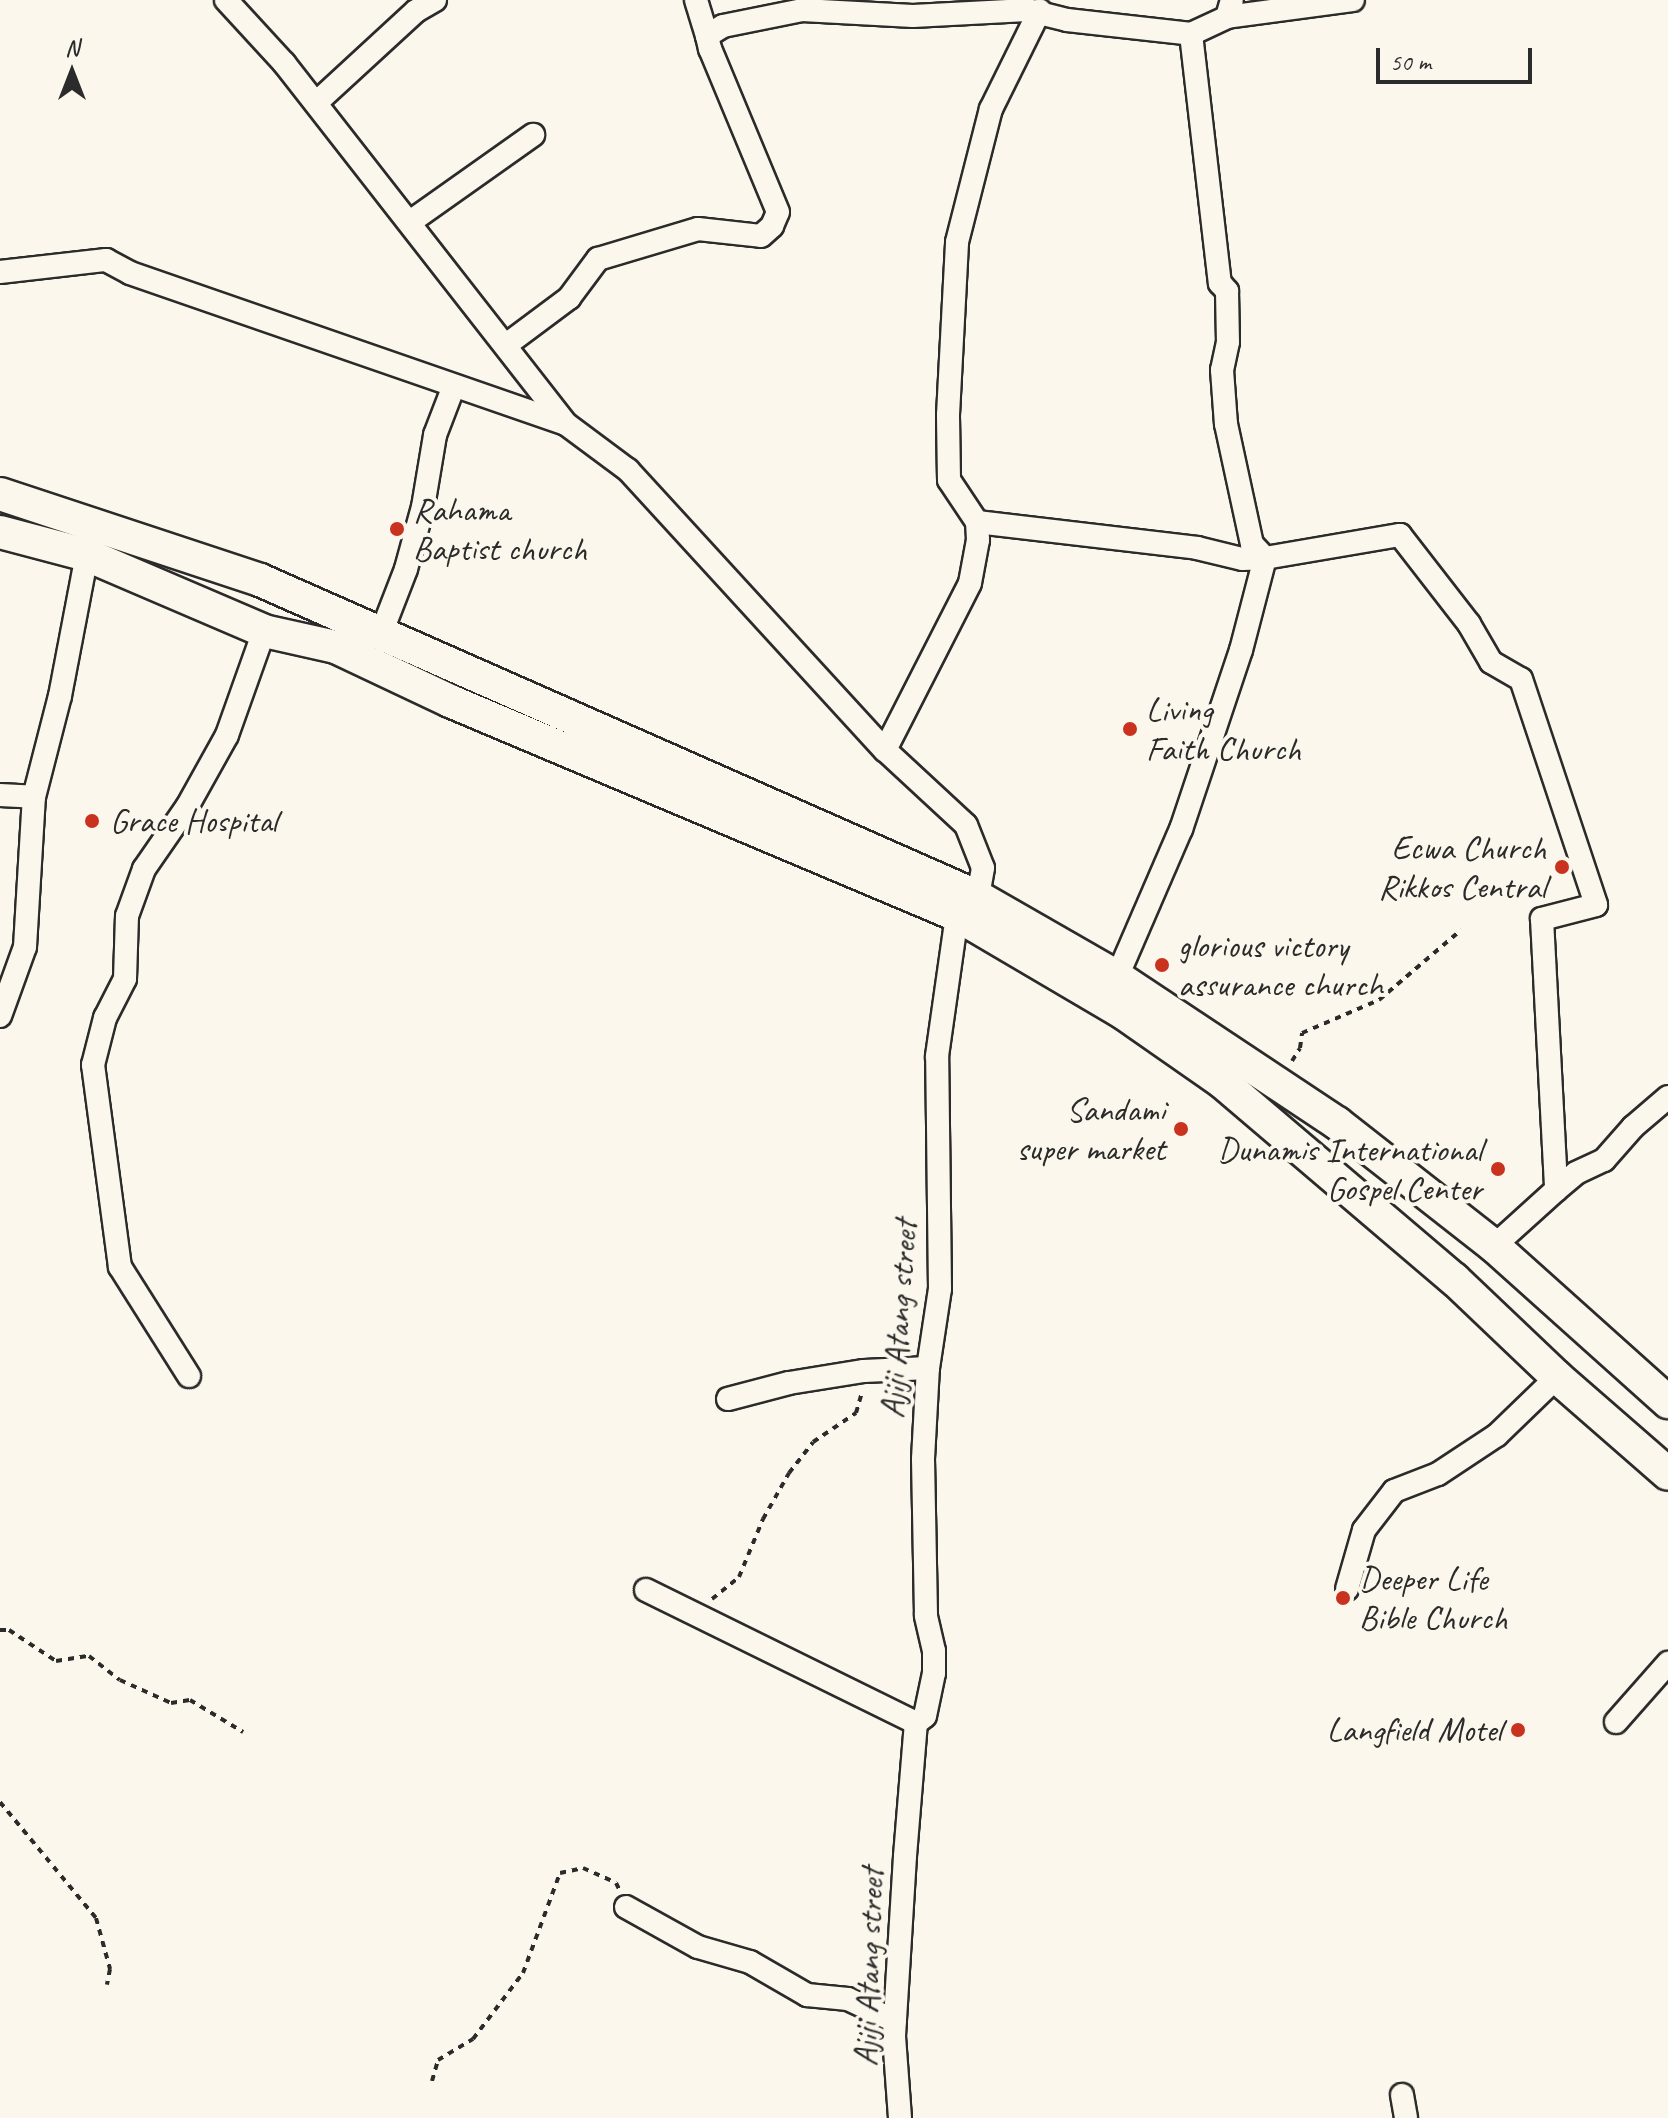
<!DOCTYPE html>
<html>
<head>
<meta charset="utf-8">
<style>
	body { margin:0 }
	#map { position:relative; width:1668px; height:2118px; overflow:hidden; background:#fbf7ec; font-family:Caveat,sans-serif }
	div>[style] { position:absolute }
	[style*='--x'] { left:calc(var(--x)*1px); top:calc(var(--y)*1px); width:calc(var(--w)*1px); rotate:calc(var(--a)*1deg) }
	.path>* { height:4px; margin-top:-2px; transform-origin:0; background:repeating-linear-gradient(90deg,#2b2b2b 0 6px,transparent 0 12px) }
	.roads { filter:drop-shadow(2px 0 #2b2b2b) drop-shadow(-2px 0 #2b2b2b) drop-shadow(0 2px #2b2b2b) drop-shadow(0 -2px #2b2b2b) }
	.street>* { height:22px; margin:-11px; padding:0 11px; transform-origin:11px; border-radius:11px; background:#fbf7ec }
	.secondary>* { height:32px; margin:-16px; padding:0 16px; transform-origin:16px; border-radius:16px; background:#fbf7ec }
	.dots>* { width:22px; height:22px; translate:-50% -50%; box-sizing:border-box; border:4px solid #fbf7ec; border-radius:50% }
	span { translate:-50% -50%; white-space:nowrap; text-align:center; line-height:1.15; -webkit-text-stroke:8px #fbf7ec; paint-order:stroke }
	.poi-label { font-size:34px; color:#2b2b2b }
	.left { translate:0 -50%; text-align:left }
	.right { translate:-100% -50%; text-align:right }
	.street-label { font-size:34px; color:#2b2b2b }
	.north { position:absolute; left:32px; top:32px; width:80px; height:80px; -webkit-text-stroke:6px #fbf7ec; paint-order:stroke; rotate:0deg; font-size:22px; font-weight:700; line-height:32px; text-align:center; color:#2b2b2b }
	.north::after { content:''; display:block; margin:auto; width:28px; height:36px; background:#2b2b2b; clip-path:polygon(50% 0,100% 100%,50% 72%,0 100%) }
	.scale { position:absolute; left:1376px; top:48px; width:156px; height:36px; box-sizing:border-box; border:4px solid #2b2b2b; border-top:0; padding-left:10px; font-size:24px; line-height:28px; white-space:nowrap; color:#2b2b2b; -webkit-text-stroke:6px #fbf7ec; paint-order:stroke }
</style>
</head>
<body>
<div id="map">
	<div class="path">
		<div style="--x:1292;--y:1061;--w:15;--a:-58"></div>
		<div style="--x:1300;--y:1048;--w:15;--a:-82"></div>
		<div style="--x:1302;--y:1033;--w:84;--a:-23.2"></div>
		<div style="--x:1379;--y:1000;--w:108;--a:-40.5"></div>
		<div style="--x:712;--y:1599;--w:35;--a:-39"></div>
		<div style="--x:739;--y:1577;--w:63;--a:-67.5"></div>
		<div style="--x:763;--y:1519;--w:53;--a:-60.5"></div>
		<div style="--x:789;--y:1473;--w:39;--a:-52"></div>
		<div style="--x:813;--y:1442;--w:52;--a:-34"></div>
		<div style="--x:856;--y:1413;--w:22;--a:-74"></div>
		<div style="--x:0;--y:1630;--w:9;--a:0"></div>
		<div style="--x:9;--y:1630;--w:56;--a:33.4"></div>
		<div style="--x:56;--y:1661;--w:33;--a:-9"></div>
		<div style="--x:89;--y:1656;--w:39;--a:38"></div>
		<div style="--x:120;--y:1680;--w:56;--a:24.3"></div>
		<div style="--x:171;--y:1703;--w:19;--a:-9"></div>
		<div style="--x:190;--y:1700;--w:62;--a:31.1"></div>
		<div style="--x:0;--y:1802;--w:151;--a:50.4"></div>
		<div style="--x:96;--y:1918;--w:53;--a:74.6"></div>
		<div style="--x:110;--y:1969;--w:16;--a:101"></div>
		<div style="--x:432;--y:2081;--w:22;--a:-74"></div>
		<div style="--x:438;--y:2060;--w:41;--a:-31"></div>
		<div style="--x:473;--y:2039;--w:83;--a:-52.9"></div>
		<div style="--x:523;--y:1973;--w:107;--a:-69.7"></div>
		<div style="--x:560;--y:1873;--w:24;--a:-12"></div>
		<div style="--x:583;--y:1868;--w:36;--a:24"></div>
		<div style="--x:616;--y:1883;--w:7;--a:63"></div>
	</div>
	<div class="roads">
		<div class="street">
			<div style="--x:226;--y:0;--w:86;--a:47.4"></div>
			<div style="--x:284;--y:63;--w:458;--a:52"></div>
			<div style="--x:566;--y:424;--w:77;--a:36.6"></div>
			<div style="--x:628;--y:470;--w:380;--a:47.5"></div>
			<div style="--x:885;--y:750;--w:110;--a:42.8"></div>
			<div style="--x:966;--y:825;--w:46;--a:68.4"></div>
			<div style="--x:983;--y:868;--w:29;--a:100"></div>
			<div style="--x:696;--y:0;--w:38;--a:73"></div>
			<div style="--x:1227;--y:17;--w:127;--a:-7.7"></div>
			<div style="--x:1191;--y:34;--w:251;--a:83.4"></div>
			<div style="--x:1220;--y:283;--w:11;--a:49"></div>
			<div style="--x:1227;--y:291;--w:51;--a:88.9"></div>
			<div style="--x:1228;--y:342;--w:29;--a:102"></div>
			<div style="--x:1222;--y:370;--w:54;--a:85.8"></div>
			<div style="--x:1226;--y:424;--w:123;--a:77.8"></div>
			<div style="--x:1252;--y:544;--w:19;--a:47"></div>
			<div style="--x:1265;--y:558;--w:137;--a:-9.7"></div>
			<div style="--x:1400;--y:535;--w:113;--a:52.2"></div>
			<div style="--x:1469;--y:624;--w:44;--a:59.9"></div>
			<div style="--x:1491;--y:662;--w:34;--a:30"></div>
			<div style="--x:1521;--y:679;--w:238;--a:71.6"></div>
			<div style="--x:1596;--y:905;--w:56;--a:165.5"></div>
			<div style="--x:1542;--y:919;--w:271;--a:87"></div>
			<div style="--x:1556;--y:1190;--w:84;--a:137.9"></div>
			<div style="--x:316;--y:103;--w:136;--a:-42.6"></div>
			<div style="--x:416;--y:11;--w:22;--a:-30"></div>
			<div style="--x:410;--y:222;--w:151;--a:-35.3"></div>
			<div style="--x:0;--y:272;--w:107;--a:-6.5"></div>
			<div style="--x:106;--y:260;--w:27;--a:28"></div>
			<div style="--x:130;--y:273;--w:461;--a:19.1"></div>
			<div style="--x:506;--y:345;--w:79;--a:-36.7"></div>
			<div style="--x:569;--y:298;--w:49;--a:-53.4"></div>
			<div style="--x:598;--y:259;--w:104;--a:-16.7"></div>
			<div style="--x:698;--y:229;--w:63;--a:6.3"></div>
			<div style="--x:761;--y:236;--w:15;--a:-42"></div>
			<div style="--x:772;--y:226;--w:15;--a:-67"></div>
			<div style="--x:778;--y:212;--w:177;--a:-112.6"></div>
			<div style="--x:710;--y:49;--w:13;--a:-103"></div>
			<div style="--x:707;--y:36;--w:19;--a:-32"></div>
			<div style="--x:723;--y:26;--w:81;--a:-11.4"></div>
			<div style="--x:802;--y:10;--w:111;--a:3.1"></div>
			<div style="--x:913;--y:16;--w:114;--a:-3"></div>
			<div style="--x:1027;--y:10;--w:41;--a:14"></div>
			<div style="--x:1067;--y:20;--w:125;--a:6.4"></div>
			<div style="--x:1191;--y:34;--w:40;--a:-25"></div>
			<div style="--x:1227;--y:17;--w:18;--a:-74"></div>
			<div style="--x:977;--y:522;--w:222;--a:6.7"></div>
			<div style="--x:1197;--y:548;--w:46;--a:13.7"></div>
			<div style="--x:1242;--y:559;--w:23;--a:-2"></div>
			<div style="--x:1265;--y:558;--w:95;--a:104.6"></div>
			<div style="--x:1241;--y:650;--w:189;--a:108.5"></div>
			<div style="--x:1181;--y:829;--w:161;--a:113.4"></div>
			<div style="--x:382;--y:631;--w:66;--a:-68.8"></div>
			<div style="--x:406;--y:569;--w:64;--a:-74.7"></div>
			<div style="--x:423;--y:507;--w:73;--a:-80.5"></div>
			<div style="--x:435;--y:435;--w:50;--a:-69"></div>
			<div style="--x:885;--y:750;--w:187;--a:-63"></div>
			<div style="--x:970;--y:583;--w:44;--a:-79.5"></div>
			<div style="--x:978;--y:540;--w:18;--a:-93"></div>
			<div style="--x:977;--y:522;--w:50;--a:-123.7"></div>
			<div style="--x:949;--y:480;--w:65;--a:-90.9"></div>
			<div style="--x:948;--y:415;--w:173;--a:-87"></div>
			<div style="--x:957;--y:242;--w:137;--a:-75.7"></div>
			<div style="--x:991;--y:109;--w:110;--a:-63.7"></div>
			<div style="--x:0;--y:795;--w:34;--a:3"></div>
			<div style="--x:0;--y:1016;--w:73;--a:-70.1"></div>
			<div style="--x:25;--y:947;--w:150;--a:-86.6"></div>
			<div style="--x:34;--y:797;--w:104;--a:-75.6"></div>
			<div style="--x:60;--y:696;--w:144;--a:-79.2"></div>
			<div style="--x:1556;--y:1190;--w:26;--a:-40"></div>
			<div style="--x:1576;--y:1173;--w:31;--a:-25"></div>
			<div style="--x:1604;--y:1160;--w:44;--a:-48.7"></div>
			<div style="--x:1633;--y:1127;--w:46;--a:-40.6"></div>
			<div style="--x:189;--y:1376;--w:129;--a:-122.3"></div>
			<div style="--x:120;--y:1267;--w:204;--a:-97.6"></div>
			<div style="--x:93;--y:1065;--w:49;--a:-75.7"></div>
			<div style="--x:105;--y:1018;--w:44;--a:-62.9"></div>
			<div style="--x:125;--y:979;--w:63;--a:-88.2"></div>
			<div style="--x:127;--y:916;--w:50;--a:-70.1"></div>
			<div style="--x:144;--y:869;--w:75;--a:-55.3"></div>
			<div style="--x:187;--y:807;--w:82;--a:-60.9"></div>
			<div style="--x:227;--y:735;--w:110;--a:-70.4"></div>
			<div style="--x:728;--y:1399;--w:63;--a:-14.7"></div>
			<div style="--x:789;--y:1383;--w:76;--a:-9.1"></div>
			<div style="--x:864;--y:1371;--w:64;--a:-2.7"></div>
			<div style="--x:1347;--y:1589;--w:61;--a:-73.9"></div>
			<div style="--x:1364;--y:1530;--w:49;--a:-52.4"></div>
			<div style="--x:1394;--y:1491;--w:47;--a:-21.1"></div>
			<div style="--x:1438;--y:1474;--w:71;--a:-33.5"></div>
			<div style="--x:1497;--y:1435;--w:83;--a:-44"></div>
			<div style="--x:646;--y:1590;--w:301;--a:26.2"></div>
			<div style="--x:1616;--y:1722;--w:79;--a:-48.6"></div>
			<div style="--x:626;--y:1907;--w:82;--a:29.1"></div>
			<div style="--x:698;--y:1947;--w:54;--a:16.1"></div>
			<div style="--x:750;--y:1962;--w:66;--a:30.1"></div>
			<div style="--x:807;--y:1995;--w:41;--a:5.6"></div>
			<div style="--x:848;--y:1999;--w:52;--a:25.1"></div>
			<div style="--x:1402;--y:2095;--w:23;--a:80"></div>
			<div style="--x:900;--y:2118;--w:82;--a:-94.2"></div>
			<div style="--x:894;--y:2036;--w:180;--a:-86.5"></div>
			<div style="--x:905;--y:1856;--w:133;--a:-85.3"></div>
			<div style="--x:916;--y:1723;--w:11;--a:-38"></div>
			<div style="--x:925;--y:1716;--w:44;--a:-78.2"></div>
			<div style="--x:934;--y:1673;--w:22;--a:-90"></div>
			<div style="--x:934;--y:1651;--w:37;--a:-103"></div>
			<div style="--x:926;--y:1615;--w:156;--a:-91.1"></div>
			<div style="--x:923;--y:1459;--w:91;--a:-86.9"></div>
			<div style="--x:928;--y:1368;--w:80;--a:-81.4"></div>
			<div style="--x:940;--y:1289;--w:233;--a:-90.7"></div>
			<div style="--x:937;--y:1056;--w:142;--a:-81.9"></div>
		</div>
		<div class="secondary">
			<div style="--x:0;--y:494;--w:274;--a:18.3"></div>
			<div style="--x:260;--y:580;--w:785;--a:23.82"></div>
			<div style="--x:978;--y:897;--w:160;--a:29.9"></div>
			<div style="--x:1117;--y:977;--w:264;--a:33.6"></div>
			<div style="--x:1337;--y:1123;--w:199;--a:38.1"></div>
			<div style="--x:1494;--y:1246;--w:234;--a:41.9"></div>
			<div style="--x:0;--y:532;--w:90;--a:14.8"></div>
			<div style="--x:87;--y:555;--w:193;--a:23.2"></div>
			<div style="--x:264;--y:631;--w:74;--a:12.5"></div>
			<div style="--x:336;--y:647;--w:126;--a:25.3"></div>
			<div style="--x:450;--y:701;--w:550;--a:22.88"></div>
			<div style="--x:957;--y:915;--w:191;--a:30.5"></div>
			<div style="--x:1122;--y:1012;--w:121;--a:34.9"></div>
			<div style="--x:1221;--y:1081;--w:306;--a:40.4"></div>
			<div style="--x:1454;--y:1279;--w:142;--a:43.6"></div>
			<div style="--x:1557;--y:1377;--w:147;--a:41.1"></div>
		</div>
	</div>
	<div class="dots">
		<div style="left:397px;top:529px;background:#c8321e"></div>
		<div style="left:1130px;top:729px;background:#c8321e"></div>
		<div style="left:92px;top:821px;background:#c8321e"></div>
		<div style="left:1562px;top:867px;background:#c8321e"></div>
		<div style="left:1162px;top:965px;background:#c8321e"></div>
		<div style="left:1181px;top:1129px;background:#c8321e"></div>
		<div style="left:1498px;top:1169px;background:#c8321e"></div>
		<div style="left:1343px;top:1598px;background:#c8321e"></div>
		<div style="left:1518px;top:1730px;background:#c8321e"></div>
	</div>
	<div class="poi-label">
		<span class="left" style="left:413px;top:529px">Rahama<br>Baptist church</span>
		<span class="left" style="left:1146px;top:729px">Living<br>Faith Church</span>
		<span class="left" style="left:110px;top:821px">Grace Hospital</span>
		<span class="right" style="left:1546px;top:867px">Ecwa Church<br>Rikkos Central</span>
		<span class="left" style="left:1178px;top:965px">glorious victory<br>assurance church</span>
		<span class="right" style="left:1165px;top:1129px">Sandami<br>super market</span>
		<span class="right" style="left:1482px;top:1169px">Dunamis International<br>Gospel Center</span>
		<span class="left" style="left:1359px;top:1598px">Deeper Life<br>Bible Church</span>
		<span class="right" style="left:1502px;top:1730px">Langfield Motel</span>
	</div>
	<div class="street-label">
		<span style="left:898px;top:1319px;rotate:-86deg">Ajiji Atang street</span>
		<span style="left:868px;top:1967px;rotate:-88deg">Ajiji Atang street</span>
	</div>
	<div class="north">N</div>
	<div class="scale">50 m</div>
</div>
</body>
</html>
